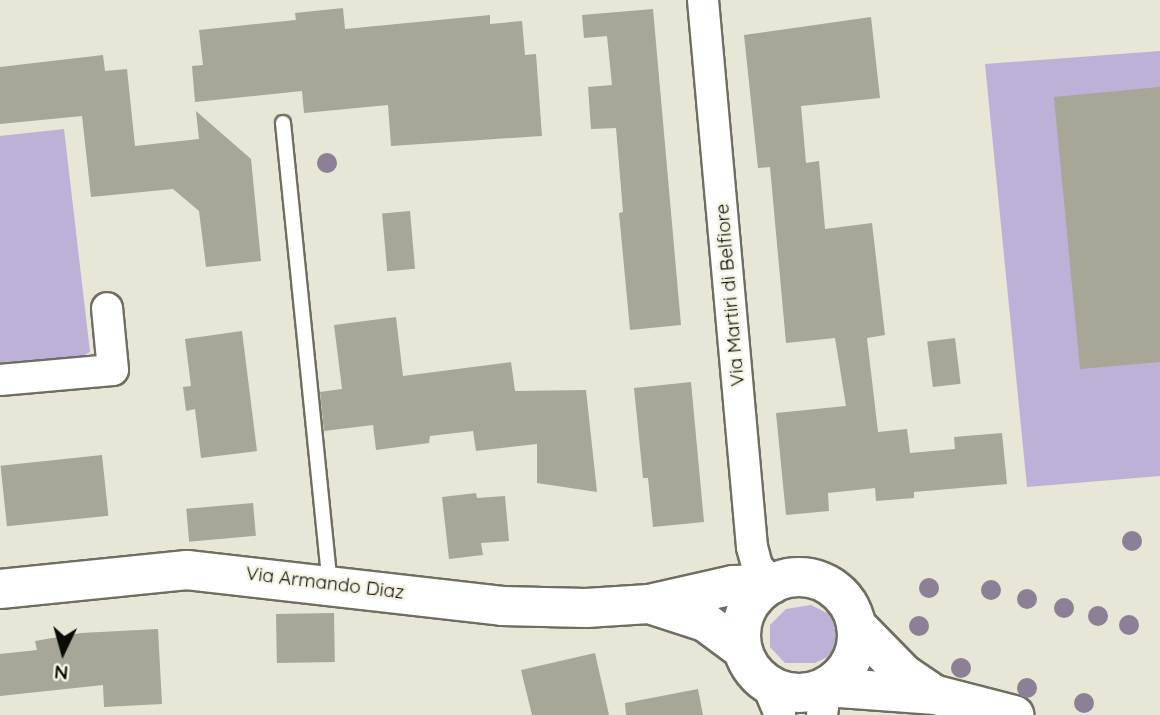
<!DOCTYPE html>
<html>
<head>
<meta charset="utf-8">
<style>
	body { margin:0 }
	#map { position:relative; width:1160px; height:715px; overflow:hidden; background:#e7e6d7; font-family:Quicksand,sans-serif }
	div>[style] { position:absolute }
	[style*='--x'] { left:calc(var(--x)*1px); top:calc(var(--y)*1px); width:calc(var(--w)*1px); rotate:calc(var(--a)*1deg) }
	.green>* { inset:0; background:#bdb1d8 }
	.building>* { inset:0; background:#a7a697; transform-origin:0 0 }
	.roads { filter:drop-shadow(2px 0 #6f6e61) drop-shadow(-2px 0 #6f6e61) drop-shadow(0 2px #6f6e61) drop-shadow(0 -2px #6f6e61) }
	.lane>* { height:14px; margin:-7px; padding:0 7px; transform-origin:7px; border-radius:7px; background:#fff }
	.street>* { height:30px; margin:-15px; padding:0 15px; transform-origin:15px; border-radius:15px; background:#fff }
	.secondary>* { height:38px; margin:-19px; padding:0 19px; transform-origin:19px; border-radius:19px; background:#fff }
	.secondary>.ring { margin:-19px; padding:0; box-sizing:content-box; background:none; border:38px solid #fff; border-radius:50% }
	.trees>* { width:20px; height:20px; margin:-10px; border-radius:50%; background:#8b8095 }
	span { translate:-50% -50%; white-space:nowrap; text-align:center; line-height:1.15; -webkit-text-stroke:5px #f5f3e4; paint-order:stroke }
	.street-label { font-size:19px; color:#0c0c07 }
	.north { position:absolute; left:28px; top:617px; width:70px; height:70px; -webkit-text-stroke:5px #f5f3e4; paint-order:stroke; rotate:185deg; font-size:19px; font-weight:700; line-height:28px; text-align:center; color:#0c0c07 }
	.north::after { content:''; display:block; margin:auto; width:24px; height:32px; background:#0c0c07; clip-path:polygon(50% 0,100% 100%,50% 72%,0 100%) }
</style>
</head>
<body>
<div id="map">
	<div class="green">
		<div style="clip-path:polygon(1160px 51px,1160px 476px,1027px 487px,985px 64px)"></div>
		<div style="clip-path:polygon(64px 129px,90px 352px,83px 356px,0 364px,0 136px)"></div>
		<div style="clip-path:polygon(811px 605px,831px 615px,840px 642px,830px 656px,815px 663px,785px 663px,770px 647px,770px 625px,786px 609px)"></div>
	</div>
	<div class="building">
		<div style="clip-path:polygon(343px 8px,345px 29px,490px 15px,490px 24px,522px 21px,525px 55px,536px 54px,542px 136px,391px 146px,388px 105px,304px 113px,302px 91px,195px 102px,192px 66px,203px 65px,199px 30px,296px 20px,295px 13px)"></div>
		<div style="clip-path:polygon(653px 9px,681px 325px,630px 330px,619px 213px,623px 212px,616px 128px,591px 129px,588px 87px,612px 85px,607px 36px,584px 38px,582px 15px)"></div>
		<div style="clip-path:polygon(871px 17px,880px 98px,801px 106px,806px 163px,819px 161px,825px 229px,872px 223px,885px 335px,867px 338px,878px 432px,907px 429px,910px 453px,955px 449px,954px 437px,1002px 433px,1007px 484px,914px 492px,914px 498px,876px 501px,875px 488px,828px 493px,829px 511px,786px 515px,776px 413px,846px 406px,835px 338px,786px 343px,770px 167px,758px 168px,744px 35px)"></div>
		<div style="clip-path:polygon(103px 55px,105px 71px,127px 69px,135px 146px,199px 139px,196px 111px,251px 159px,261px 261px,206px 267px,199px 211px,173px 189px,91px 197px,82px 116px,0 124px,0 67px)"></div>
		<div style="clip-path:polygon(1160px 87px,1160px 362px,1080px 369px,1054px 97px)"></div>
		<div style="left:410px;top:211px;width:58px;height:28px;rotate:85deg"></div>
		<div style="clip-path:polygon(396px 317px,403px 376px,511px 362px,515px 391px,586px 390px,597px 492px,537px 483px,537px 444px,476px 451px,473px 431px,430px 436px,429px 443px,376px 450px,373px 425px,324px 431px,320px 392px,342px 389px,334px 325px)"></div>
		<div style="clip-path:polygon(242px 331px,257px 451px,201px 458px,195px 409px,186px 411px,183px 387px,191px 386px,185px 339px)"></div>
		<div style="left:955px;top:338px;width:46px;height:28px;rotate:83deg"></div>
		<div style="clip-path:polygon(691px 382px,704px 522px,653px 527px,648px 478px,643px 478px,634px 388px)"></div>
		<div style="left:102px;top:455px;width:61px;height:102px;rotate:84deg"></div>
		<div style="clip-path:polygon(476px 493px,477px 498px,505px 496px,509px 541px,481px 543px,483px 555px,449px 559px,442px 497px)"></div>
		<div style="left:253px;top:503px;width:33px;height:67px;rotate:85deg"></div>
		<div style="left:334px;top:613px;width:49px;height:58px;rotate:89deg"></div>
		<div style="clip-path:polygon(158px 629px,162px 704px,104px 707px,103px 685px,0 696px,0 654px,37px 650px,35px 641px,81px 633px)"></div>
		<div style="clip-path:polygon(595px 653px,609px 715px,532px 715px,521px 670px)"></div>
		<div style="clip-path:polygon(698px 689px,703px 715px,626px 715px,625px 703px)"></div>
	</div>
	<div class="roads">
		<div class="lane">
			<div style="--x:283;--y:123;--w:462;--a:84.2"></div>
		</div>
		<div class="street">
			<div style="--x:703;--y:0;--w:549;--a:84.88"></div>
			<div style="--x:752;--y:547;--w:20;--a:75"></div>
			<div style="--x:757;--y:566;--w:23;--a:50"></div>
			<div style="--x:0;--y:380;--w:113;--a:-5.1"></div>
			<div style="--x:113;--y:370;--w:62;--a:-95.5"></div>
			<div style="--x:767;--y:684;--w:34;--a:67"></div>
			<div style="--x:822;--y:715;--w:28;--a:-82"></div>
		</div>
		<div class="secondary">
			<div class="ring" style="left:741px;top:577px;width:78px;height:78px"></div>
			<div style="--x:0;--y:589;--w:188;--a:-5.8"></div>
			<div style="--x:187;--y:570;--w:317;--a:6.5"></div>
			<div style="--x:502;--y:606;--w:84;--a:1.4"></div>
			<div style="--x:586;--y:608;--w:63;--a:-3.6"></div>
			<div style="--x:649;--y:604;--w:86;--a:-12.7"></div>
			<div style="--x:733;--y:585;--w:39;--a:-1"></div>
			<div style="--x:649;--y:604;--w:59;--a:17.8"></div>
			<div style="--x:705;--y:622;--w:47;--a:36.4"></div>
			<div style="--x:856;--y:625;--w:69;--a:45.6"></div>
			<div style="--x:904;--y:674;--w:36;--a:34"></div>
			<div style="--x:826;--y:687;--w:110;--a:4.2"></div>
			<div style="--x:936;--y:695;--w:81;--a:14.4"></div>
		</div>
	</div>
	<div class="trees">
		<div style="left:327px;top:163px"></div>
		<div style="left:1132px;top:541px"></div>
		<div style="left:929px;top:588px"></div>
		<div style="left:991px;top:590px"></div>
		<div style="left:1027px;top:599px"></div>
		<div style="left:1064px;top:608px"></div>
		<div style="left:1098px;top:616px"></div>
		<div style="left:1129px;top:625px"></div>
		<div style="left:919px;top:626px"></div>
		<div style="left:961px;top:668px"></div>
		<div style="left:1027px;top:688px"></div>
		<div style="left:1084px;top:703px"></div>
	</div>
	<div class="street-label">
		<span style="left:730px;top:295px;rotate:-95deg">Via Martiri di Belfiore</span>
		<span style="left:325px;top:583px;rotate:7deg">Via Armando Diaz</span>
	</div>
	<div class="north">N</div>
</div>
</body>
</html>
